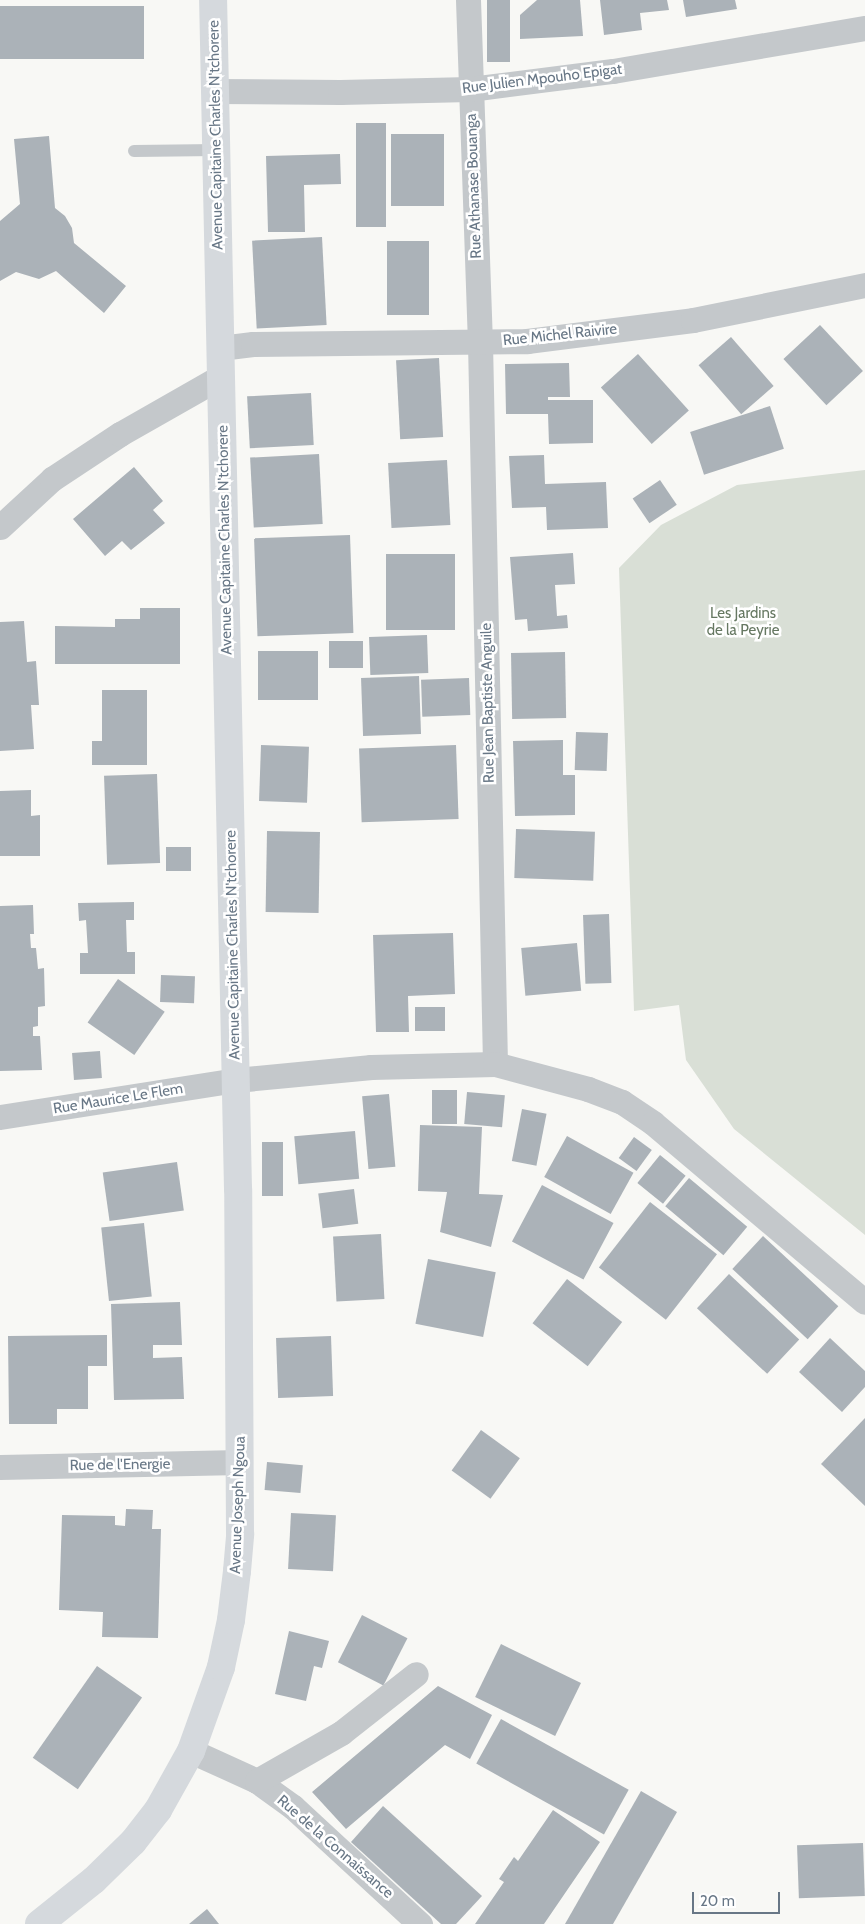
<!DOCTYPE html>
<html>
<head>
<meta charset="utf-8">
<style>
	body { margin:0 }
	#map { position:relative; width:865px; height:1924px; overflow:hidden; background:#f8f8f5; font-family:Cabin,sans-serif }
	div>[style] { position:absolute }
	[style*='--x'] { left:calc(var(--x)*1px); top:calc(var(--y)*1px); width:calc(var(--w)*1px); rotate:calc(var(--a)*1deg) }
	.green>* { inset:0; background:#d9dfd6 }
	.building>* { inset:0; background:#abb2b8; transform-origin:0 0 }
	.lane>* { height:12px; margin:-6px; padding:0 6px; transform-origin:6px; border-radius:6px; background:#c4c8cb }
	.street>* { height:25px; margin:-12.5px; padding:0 12.5px; transform-origin:12.5px; border-radius:12.5px; background:#c4c8cb }
	.secondary>* { height:28px; margin:-14px; padding:0 14px; transform-origin:14px; border-radius:14px; background:#d5d9dd }
	span { translate:-50% -50%; white-space:nowrap; text-align:center; line-height:1.15; -webkit-text-stroke:5px #fff; paint-order:stroke }
	.street-label { font-size:15px; color:#687786 }
	.park-label { font-size:15px; color:#667862 }
	.scale { position:absolute; left:692px; top:1892px; width:88px; height:22px; box-sizing:border-box; border:2px solid #687786; border-top:0; padding-left:6px; font-size:15px; line-height:18px; white-space:nowrap; color:#687786; -webkit-text-stroke:4px #fff; paint-order:stroke }
</style>
</head>
<body>
<div id="map">
	<div class="green">
		<div style="clip-path:polygon(865px 470px,865px 1235px,734px 1129px,686px 1060px,679px 1005px,634px 1011px,619px 568px,661px 525px,737px 485px)"></div>
	</div>
	<div class="building">
		<div style="left:487px;top:0;width:23px;height:62px"></div>
		<div style="clip-path:polygon(537px 0,580px 0,583px 36px,520px 39px,520px 15px)"></div>
		<div style="clip-path:polygon(600px 0,667px 0,669px 10px,640px 13px,642px 30px,604px 35px)"></div>
		<div style="clip-path:polygon(683px 0,735px 0,737px 9px,686px 17px)"></div>
		<div style="left:0;top:6px;width:144px;height:53px"></div>
		<div style="left:356px;top:123px;width:30px;height:104px"></div>
		<div style="left:391px;top:134px;width:53px;height:72px"></div>
		<div style="clip-path:polygon(49px 136px,55px 208px,65px 216px,72px 228px,74px 243px,126px 286px,104px 313px,56px 271px,39px 279px,16px 272px,0 281px,0 221px,20px 204px,14px 139px)"></div>
		<div style="clip-path:polygon(340px 154px,341px 184px,304px 185px,305px 232px,268px 232px,266px 156px)"></div>
		<div style="left:322px;top:237px;width:88px;height:70px;rotate:87deg"></div>
		<div style="left:429px;top:241px;width:74px;height:42px;rotate:90deg"></div>
		<div style="left:820px;top:325px;width:63px;height:50px;rotate:47deg"></div>
		<div style="left:731px;top:337px;width:65px;height:43px;rotate:49deg"></div>
		<div style="left:638px;top:354px;width:76px;height:50px;rotate:48deg"></div>
		<div style="left:439px;top:358px;width:79px;height:43px;rotate:87deg"></div>
		<div style="clip-path:polygon(569px 363px,570px 397px,548px 397px,548px 400px,593px 400px,593px 443px,549px 444px,548px 414px,506px 414px,505px 364px)"></div>
		<div style="left:311px;top:393px;width:52px;height:64px;rotate:87deg"></div>
		<div style="left:770px;top:406px;width:45px;height:84px;rotate:72deg"></div>
		<div style="left:319px;top:454px;width:70px;height:69px;rotate:87deg"></div>
		<div style="clip-path:polygon(544px 455px,545px 484px,606px 482px,608px 528px,547px 530px,546px 507px,512px 508px,509px 456px)"></div>
		<div style="left:447px;top:460px;width:65px;height:59px;rotate:87deg"></div>
		<div style="clip-path:polygon(134px 467px,163px 501px,153px 510px,165px 523px,131px 550px,122px 541px,105px 556px,73px 519px)"></div>
		<div style="left:660px;top:480px;width:30px;height:33px;rotate:56deg"></div>
		<div style="left:350px;top:535px;width:98px;height:96px;rotate:88deg"></div>
		<div style="clip-path:polygon(573px 553px,575px 584px,555px 585px,557px 616px,567px 615px,568px 628px,528px 631px,527px 619px,515px 620px,510px 557px)"></div>
		<div style="left:386px;top:554px;width:69px;height:76px"></div>
		<div style="clip-path:polygon(140px 608px,180px 608px,180px 664px,55px 664px,55px 626px,115px 627px,115px 619px,140px 619px)"></div>
		<div style="clip-path:polygon(24px 621px,27px 662px,36px 661px,39px 705px,31px 705px,34px 749px,0 751px,0 622px)"></div>
		<div style="left:427px;top:635px;width:38px;height:58px;rotate:88deg"></div>
		<div style="left:363px;top:641px;width:27px;height:34px;rotate:90deg"></div>
		<div style="left:258px;top:651px;width:60px;height:49px"></div>
		<div style="left:565px;top:652px;width:66px;height:54px;rotate:89deg"></div>
		<div style="left:419px;top:676px;width:58px;height:58px;rotate:88deg"></div>
		<div style="left:469px;top:678px;width:37px;height:48px;rotate:88deg"></div>
		<div style="clip-path:polygon(102px 690px,147px 690px,147px 765px,92px 765px,92px 741px,102px 741px)"></div>
		<div style="left:576px;top:732px;width:32px;height:38px;rotate:2deg"></div>
		<div style="clip-path:polygon(563px 740px,563px 775px,575px 775px,575px 815px,515px 816px,513px 741px)"></div>
		<div style="left:261px;top:745px;width:48px;height:56px;rotate:2deg"></div>
		<div style="left:456px;top:745px;width:74px;height:97px;rotate:88deg"></div>
		<div style="left:157px;top:774px;width:89px;height:53px;rotate:88deg"></div>
		<div style="clip-path:polygon(31px 790px,31px 816px,40px 815px,40px 856px,0 856px,0 791px)"></div>
		<div style="left:516px;top:829px;width:79px;height:49px;rotate:2deg"></div>
		<div style="left:267px;top:831px;width:53px;height:81px;rotate:1deg"></div>
		<div style="left:166px;top:847px;width:25px;height:24px"></div>
		<div style="clip-path:polygon(134px 902px,134px 920px,126px 920px,127px 952px,135px 952px,135px 974px,80px 974px,80px 953px,88px 953px,86px 920px,79px 921px,78px 903px)"></div>
		<div style="clip-path:polygon(33px 905px,34px 934px,30px 934px,31px 948px,36px 948px,38px 969px,44px 968px,45px 1006px,38px 1007px,38px 1026px,33px 1027px,33px 1036px,40px 1036px,42px 1070px,0 1071px,0 906px)"></div>
		<div style="left:609px;top:914px;width:69px;height:26px;rotate:88deg"></div>
		<div style="clip-path:polygon(453px 933px,455px 994px,408px 996px,409px 1032px,376px 1032px,373px 935px)"></div>
		<div style="left:577px;top:943px;width:48px;height:56px;rotate:85deg"></div>
		<div style="left:161px;top:975px;width:34px;height:27px;rotate:2deg"></div>
		<div style="left:118px;top:979px;width:57px;height:53px;rotate:35deg"></div>
		<div style="left:415px;top:1007px;width:30px;height:24px"></div>
		<div style="left:100px;top:1051px;width:27px;height:28px;rotate:86deg"></div>
		<div style="left:432px;top:1090px;width:25px;height:34px"></div>
		<div style="left:467px;top:1092px;width:38px;height:32px;rotate:5deg"></div>
		<div style="left:389px;top:1094px;width:73px;height:27px;rotate:85deg"></div>
		<div style="left:522px;top:1109px;width:25px;height:53px;rotate:11deg"></div>
		<div style="clip-path:polygon(420px 1125px,482px 1127px,479px 1194px,503px 1195px,491px 1247px,440px 1232px,447px 1192px,418px 1191px)"></div>
		<div style="left:355px;top:1131px;width:48px;height:61px;rotate:85deg"></div>
		<div style="left:567px;top:1136px;width:76px;height:47px;rotate:29deg"></div>
		<div style="left:634px;top:1137px;width:22px;height:26px;rotate:36deg"></div>
		<div style="left:262px;top:1142px;width:21px;height:54px"></div>
		<div style="left:660px;top:1155px;width:33px;height:36px;rotate:39deg"></div>
		<div style="left:177px;top:1162px;width:49px;height:75px;rotate:82deg"></div>
		<div style="left:689px;top:1178px;width:76px;height:37px;rotate:40deg"></div>
		<div style="left:542px;top:1185px;width:81px;height:64px;rotate:28deg"></div>
		<div style="left:354px;top:1189px;width:35px;height:36px;rotate:83deg"></div>
		<div style="left:650px;top:1202px;width:85px;height:83px;rotate:38deg"></div>
		<div style="left:144px;top:1223px;width:74px;height:43px;rotate:84deg"></div>
		<div style="left:381px;top:1234px;width:65px;height:48px;rotate:87deg"></div>
		<div style="left:763px;top:1236px;width:103px;height:45px;rotate:43deg"></div>
		<div style="left:428px;top:1259px;width:69px;height:66px;rotate:11deg"></div>
		<div style="left:729px;top:1274px;width:96px;height:47px;rotate:43deg"></div>
		<div style="left:567px;top:1279px;width:70px;height:56px;rotate:38deg"></div>
		<div style="clip-path:polygon(180px 1302px,182px 1345px,153px 1345px,153px 1358px,182px 1357px,184px 1399px,114px 1400px,111px 1304px)"></div>
		<div style="clip-path:polygon(107px 1335px,107px 1366px,88px 1366px,88px 1409px,57px 1409px,57px 1424px,9px 1424px,8px 1336px)"></div>
		<div style="left:331px;top:1336px;width:60px;height:55px;rotate:88deg"></div>
		<div style="clip-path:polygon(830px 1338px,865px 1371px,865px 1387px,842px 1412px,799px 1372px)"></div>
		<div style="clip-path:polygon(865px 1418px,865px 1506px,821px 1464px)"></div>
		<div style="left:481px;top:1430px;width:48px;height:50px;rotate:36deg"></div>
		<div style="left:267px;top:1462px;width:36px;height:28px;rotate:5deg"></div>
		<div style="clip-path:polygon(126px 1509px,153px 1510px,152px 1529px,161px 1529px,158px 1638px,102px 1637px,103px 1612px,59px 1610px,62px 1515px,115px 1516px,115px 1525px,125px 1526px)"></div>
		<div style="left:291px;top:1513px;width:45px;height:56px;rotate:3deg"></div>
		<div style="left:362px;top:1615px;width:51px;height:53px;rotate:27deg"></div>
		<div style="clip-path:polygon(289px 1631px,329px 1641px,322px 1668px,314px 1666px,306px 1701px,275px 1694px)"></div>
		<div style="left:501px;top:1644px;width:89px;height:59px;rotate:26deg"></div>
		<div style="left:97px;top:1666px;width:55px;height:112px;rotate:35deg"></div>
		<div style="clip-path:polygon(438px 1686px,492px 1715px,470px 1759px,445px 1745px,346px 1829px,312px 1792px)"></div>
		<div style="left:501px;top:1719px;width:146px;height:51px;rotate:29deg"></div>
		<div style="clip-path:polygon(641px 1791px,677px 1812px,613px 1924px,565px 1924px)"></div>
		<div style="clip-path:polygon(383px 1806px,482px 1896px,456px 1924px,441px 1924px,351px 1842px)"></div>
		<div style="clip-path:polygon(553px 1810px,600px 1842px,544px 1924px,475px 1924px,504px 1882px,499px 1879px,514px 1857px,518px 1861px)"></div>
		<div style="left:863px;top:1843px;width:53px;height:66px;rotate:88deg"></div>
		<div style="clip-path:polygon(207px 1909px,219px 1924px,189px 1924px)"></div>
	</div>
	<div class="lane">
		<div style="--x:134;--y:151;--w:82;--a:-0.7"></div>
	</div>
	<div class="street">
		<div style="--x:468;--y:0;--w:342;--a:88"></div>
		<div style="--x:480;--y:342;--w:722;--a:88.81"></div>
		<div style="--x:215;--y:91;--w:125;--a:0.5"></div>
		<div style="--x:340;--y:92;--w:130;--a:-1.3"></div>
		<div style="--x:470;--y:89;--w:144;--a:-7.2"></div>
		<div style="--x:613;--y:71;--w:256;--a:-9.7"></div>
		<div style="--x:220;--y:348;--w:33;--a:-7"></div>
		<div style="--x:253;--y:344;--w:274;--a:-0.6"></div>
		<div style="--x:527;--y:341;--w:167;--a:-7.2"></div>
		<div style="--x:693;--y:320;--w:176;--a:-11.5"></div>
		<div style="--x:0;--y:527;--w:71;--a:-42.7"></div>
		<div style="--x:52;--y:479;--w:82;--a:-33.5"></div>
		<div style="--x:120;--y:434;--w:115;--a:-29.7"></div>
		<div style="--x:0;--y:1117;--w:239;--a:-8.9"></div>
		<div style="--x:236;--y:1080;--w:136;--a:-5.5"></div>
		<div style="--x:371;--y:1067;--w:124;--a:-1.4"></div>
		<div style="--x:495;--y:1064;--w:96;--a:15"></div>
		<div style="--x:588;--y:1089;--w:36;--a:21"></div>
		<div style="--x:622;--y:1102;--w:37;--a:34"></div>
		<div style="--x:653;--y:1123;--w:277;--a:40.2"></div>
		<div style="--x:0;--y:1467;--w:240;--a:-1.2"></div>
		<div style="--x:191;--y:1751;--w:72;--a:24.4"></div>
		<div style="--x:257;--y:1781;--w:44;--a:35.8"></div>
		<div style="--x:293;--y:1807;--w:173;--a:42.7"></div>
		<div style="--x:257;--y:1781;--w:97;--a:-29.7"></div>
		<div style="--x:341;--y:1733;--w:95;--a:-38.2"></div>
	</div>
	<div class="secondary">
		<div style="--x:39;--y:1924;--w:70;--a:-38.7"></div>
		<div style="--x:94;--y:1880;--w:54;--a:-44.3"></div>
		<div style="--x:133;--y:1842;--w:41;--a:-52"></div>
		<div style="--x:158;--y:1810;--w:68;--a:-60.8"></div>
		<div style="--x:191;--y:1751;--w:89;--a:-70.3"></div>
		<div style="--x:221;--y:1667;--w:48;--a:-78"></div>
		<div style="--x:231;--y:1620;--w:49;--a:-83"></div>
		<div style="--x:237;--y:1571;--w:37;--a:-85"></div>
		<div style="--x:240;--y:1534;--w:345;--a:-90.3"></div>
		<div style="--x:238;--y:1189;--w:1189;--a:-91.2"></div>
	</div>
	<div class="street-label">
		<span style="left:542px;top:79px;rotate:-7deg">Rue Julien Mpouho Epigat</span>
		<span style="left:216px;top:135px;rotate:-91deg">Avenue Capitaine Charles N'tchorere</span>
		<span style="left:474px;top:186px;rotate:-92deg">Rue Athanase Bouanga</span>
		<span style="left:560px;top:335px;rotate:-6deg">Rue Michel Raivire</span>
		<span style="left:225px;top:540px;rotate:-91deg">Avenue Capitaine Charles N'tchorere</span>
		<span style="left:488px;top:703px;rotate:-91deg">Rue Jean Baptiste Anguile</span>
		<span style="left:233px;top:945px;rotate:-91deg">Avenue Capitaine Charles N'tchorere</span>
		<span style="left:118px;top:1099px;rotate:-9deg">Rue Maurice Le Flem</span>
		<span style="left:120px;top:1465px;rotate:-1deg">Rue de l'Energie</span>
		<span style="left:238px;top:1505px;rotate:-88deg">Avenue Joseph Ngoua</span>
		<span style="left:335px;top:1847px;rotate:41deg">Rue de la Connaissance</span>
	</div>
	<div class="park-label">
		<span style="left:743px;top:622px">Les Jardins<br>de la Peyrie</span>
	</div>
	<div class="scale">20 m</div>
</div>
</body>
</html>
